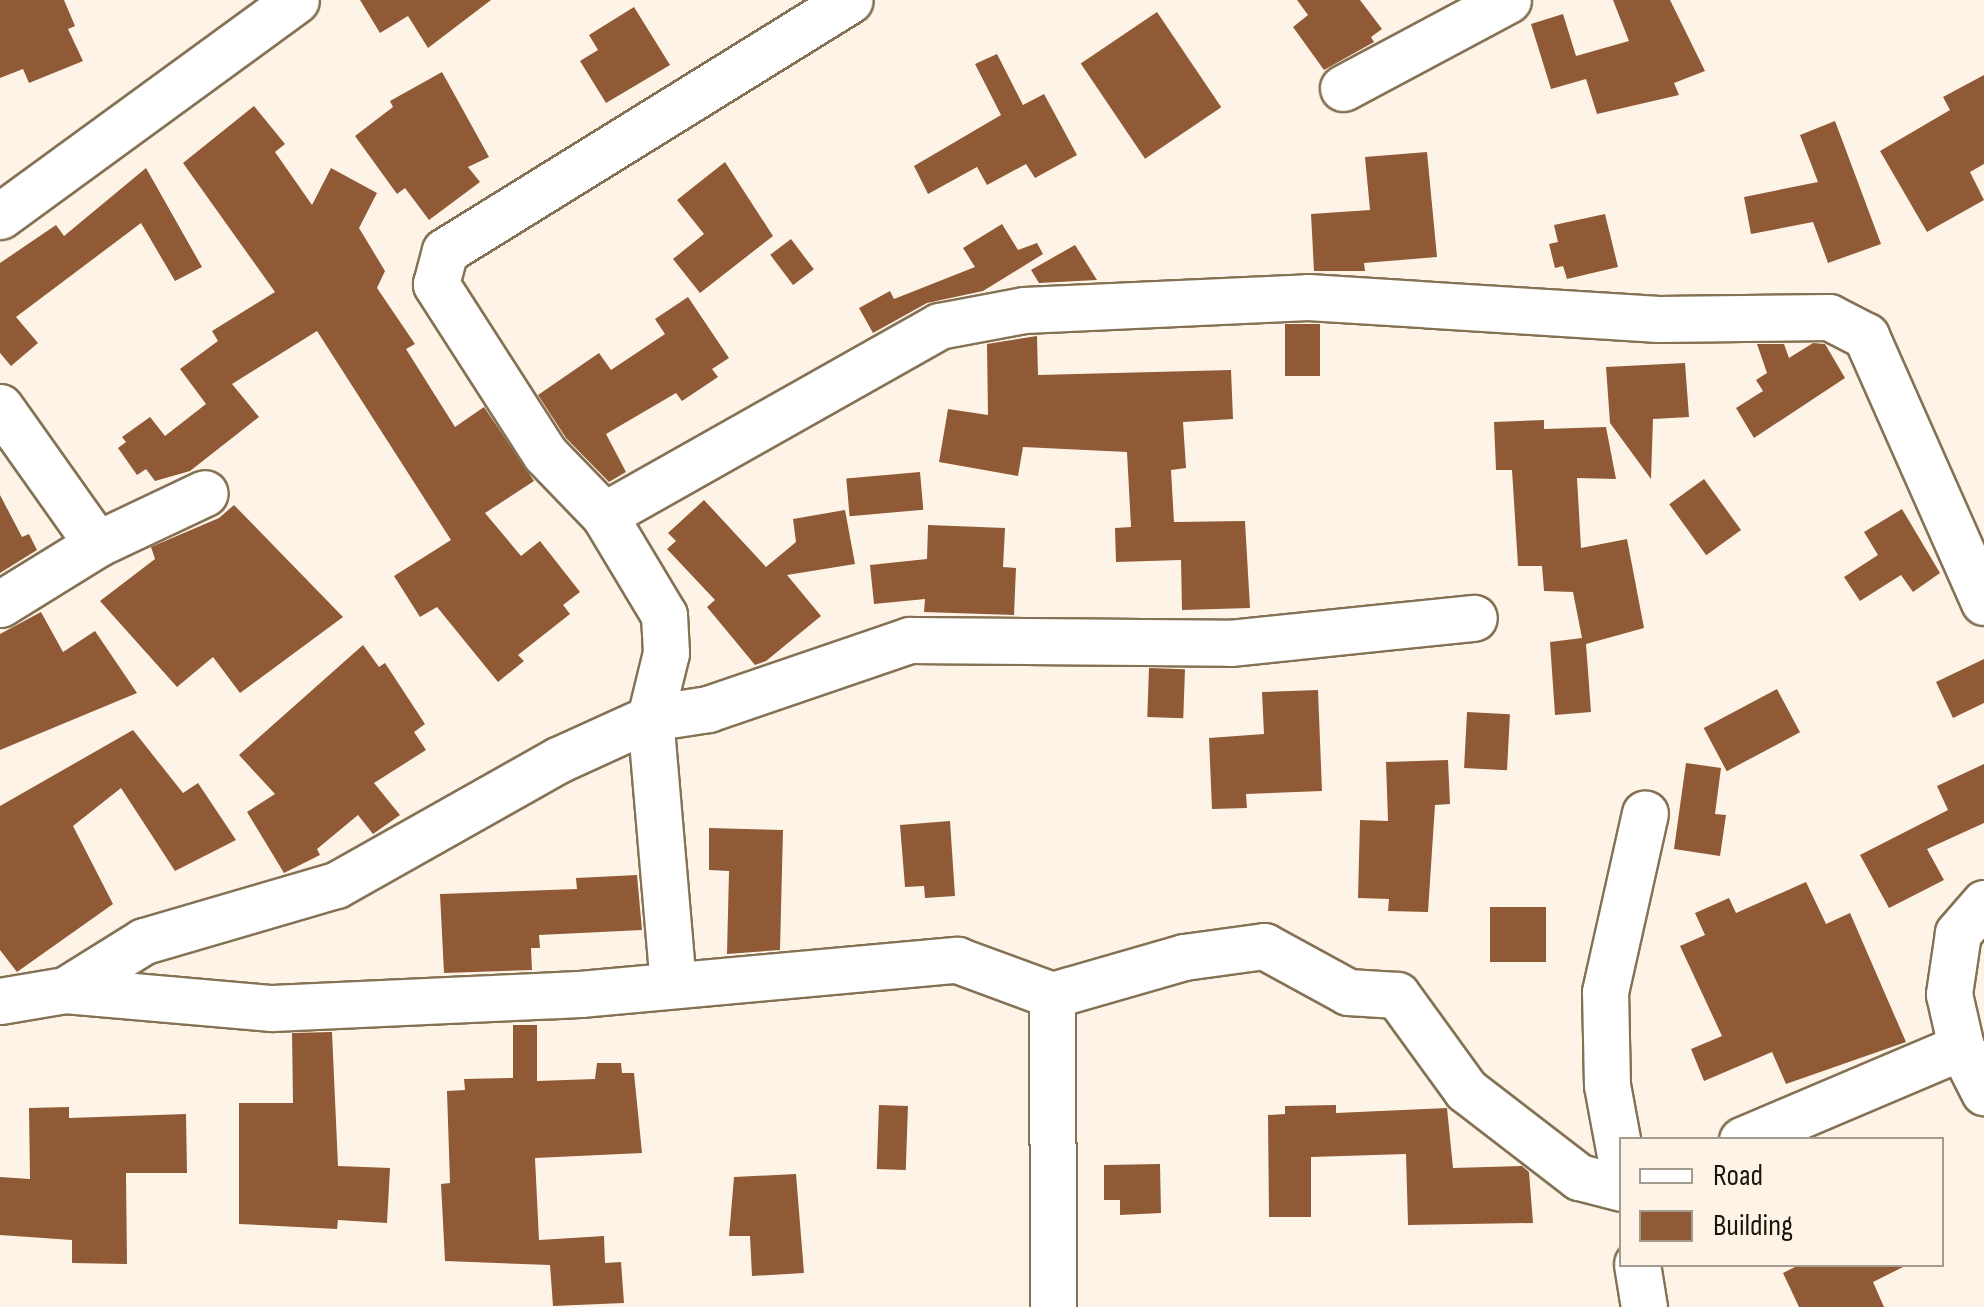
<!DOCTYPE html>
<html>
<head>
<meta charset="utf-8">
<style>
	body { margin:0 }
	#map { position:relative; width:1984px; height:1307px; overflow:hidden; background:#fdf4e7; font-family:"Sofia Sans Condensed",sans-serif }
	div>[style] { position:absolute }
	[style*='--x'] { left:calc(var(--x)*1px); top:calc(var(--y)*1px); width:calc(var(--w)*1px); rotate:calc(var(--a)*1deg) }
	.building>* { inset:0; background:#905a36; transform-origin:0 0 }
	.roads { filter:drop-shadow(2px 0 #857254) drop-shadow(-2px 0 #857254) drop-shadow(0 2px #857254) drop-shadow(0 -2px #857254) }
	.minor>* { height:45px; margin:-22.5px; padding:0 22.5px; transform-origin:22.5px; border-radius:22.5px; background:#fff }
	span { translate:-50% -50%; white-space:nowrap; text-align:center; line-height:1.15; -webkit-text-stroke:9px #fdf4e7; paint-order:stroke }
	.legend { position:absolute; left:1619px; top:1137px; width:325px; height:130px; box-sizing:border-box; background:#fdf4e7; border:2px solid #a39b8e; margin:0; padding:12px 18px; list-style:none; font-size:30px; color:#1c1509 }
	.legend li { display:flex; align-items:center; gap:20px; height:50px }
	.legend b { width:50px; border:2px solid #a39b8e }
</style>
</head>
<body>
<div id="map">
	<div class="building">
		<div style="clip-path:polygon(0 0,64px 0,75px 26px,68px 29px,83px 61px,29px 83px,23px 69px,0 78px)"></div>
		<div style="clip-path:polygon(360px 0,491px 0,428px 48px,408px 16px,380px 33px)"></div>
		<div style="clip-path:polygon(1297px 0,1360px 0,1382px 29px,1371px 37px,1374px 42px,1324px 70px,1293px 27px,1308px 15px)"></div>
		<div style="clip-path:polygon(1613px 0,1670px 0,1705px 71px,1674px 83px,1679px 95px,1597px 114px,1586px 79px,1551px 89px,1531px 24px,1563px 14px,1576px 56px,1629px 41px)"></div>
		<div style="clip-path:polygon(634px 7px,670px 65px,606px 103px,580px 61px,598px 50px,589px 35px)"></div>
		<div style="left:1157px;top:12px;width:115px;height:92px;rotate:56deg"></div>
		<div style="clip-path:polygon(997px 54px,1023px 105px,1044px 94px,1077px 155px,1035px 178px,1026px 164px,987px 185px,977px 167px,928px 194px,914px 166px,1001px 115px,975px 64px)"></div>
		<div style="clip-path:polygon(442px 72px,489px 157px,468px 167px,480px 182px,429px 220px,405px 188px,397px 194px,355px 136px,393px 107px,390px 101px)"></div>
		<div style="clip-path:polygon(1984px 75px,1984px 164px,1970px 172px,1984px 200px,1927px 232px,1880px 151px,1950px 110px,1943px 97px)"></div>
		<div style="clip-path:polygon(254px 106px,285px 144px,275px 152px,312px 205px,331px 168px,377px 193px,359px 228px,385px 271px,377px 288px,415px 344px,406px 349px,455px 427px,484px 407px,534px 481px,485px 513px,521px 556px,540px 541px,580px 592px,563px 605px,570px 614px,518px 655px,524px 661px,498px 682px,437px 607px,420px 617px,394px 576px,451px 540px,317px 331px,232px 384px,259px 417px,190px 471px,155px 481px,146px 469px,137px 475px,118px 448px,126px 442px,122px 437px,150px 417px,165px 436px,206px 404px,180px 369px,218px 341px,212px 331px,275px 292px,183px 163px)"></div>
		<div style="clip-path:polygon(1835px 121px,1881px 244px,1828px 263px,1813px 222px,1751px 234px,1744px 197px,1818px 182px,1800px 135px)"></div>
		<div style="clip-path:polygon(1427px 152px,1437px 257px,1364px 263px,1365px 271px,1314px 271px,1311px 214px,1370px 210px,1365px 157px)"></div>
		<div style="clip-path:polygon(725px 162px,773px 236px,700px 293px,673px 259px,704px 234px,677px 200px)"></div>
		<div style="clip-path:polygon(146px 168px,202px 267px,175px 281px,141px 223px,16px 317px,38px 343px,11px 366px,0 353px,0 263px,56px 225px,64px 236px)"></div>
		<div style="clip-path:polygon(1605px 214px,1618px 267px,1567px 279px,1563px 266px,1555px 268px,1549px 244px,1558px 242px,1554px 225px)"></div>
		<div style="clip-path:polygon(1002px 224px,1018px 250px,1037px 243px,1043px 254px,983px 291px,927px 303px,873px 333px,859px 308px,890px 291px,894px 299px,975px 267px,963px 248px)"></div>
		<div style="left:791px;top:239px;width:38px;height:26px;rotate:53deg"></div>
		<div style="clip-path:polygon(1075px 245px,1097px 280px,1039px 283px,1031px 270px)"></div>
		<div style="clip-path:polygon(688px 297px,729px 358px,712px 369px,718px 377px,682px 401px,676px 393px,606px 434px,626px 472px,609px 482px,566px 438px,538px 395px,599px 353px,611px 370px,665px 334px,655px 319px)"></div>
		<div style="left:1285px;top:324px;width:35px;height:52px"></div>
		<div style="clip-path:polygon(1037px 336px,1038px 375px,1231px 370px,1233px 419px,1183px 422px,1186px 468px,1171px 470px,1174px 522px,1245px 521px,1250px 608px,1182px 610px,1181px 560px,1116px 562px,1115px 528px,1131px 527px,1127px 452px,1023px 447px,1018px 476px,939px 462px,948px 409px,988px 415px,987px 344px)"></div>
		<div style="clip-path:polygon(1813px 343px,1825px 344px,1845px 378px,1754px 438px,1736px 408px,1763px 391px,1756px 380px,1767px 373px,1757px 344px,1784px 344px,1789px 358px)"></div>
		<div style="clip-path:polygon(1685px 363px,1689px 417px,1653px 419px,1651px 479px,1610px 423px,1606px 367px)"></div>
		<div style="clip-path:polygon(1544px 420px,1544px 429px,1606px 427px,1616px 479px,1577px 478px,1581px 548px,1627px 539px,1644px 628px,1586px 644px,1591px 712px,1555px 715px,1550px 642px,1582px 638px,1573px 592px,1544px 591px,1542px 566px,1518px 566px,1512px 470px,1496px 470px,1494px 422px)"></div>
		<div style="left:920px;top:472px;width:38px;height:74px;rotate:85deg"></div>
		<div style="left:1704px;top:479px;width:63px;height:43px;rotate:54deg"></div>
		<div style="clip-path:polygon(0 495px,22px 537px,29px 534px,37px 550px,0 573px)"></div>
		<div style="clip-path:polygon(704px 500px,766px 567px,796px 542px,793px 519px,845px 510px,855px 564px,787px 575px,821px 616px,766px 661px,755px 665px,707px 607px,715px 600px,667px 549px,676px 541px,668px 533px)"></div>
		<div style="clip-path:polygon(234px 505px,343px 617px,240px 693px,213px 657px,177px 687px,100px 601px,155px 559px,151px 547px,219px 518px)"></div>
		<div style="clip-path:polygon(1902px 509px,1940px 573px,1913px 592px,1901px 575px,1860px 601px,1844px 577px,1878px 555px,1864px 532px)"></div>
		<div style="clip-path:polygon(928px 525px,1005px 528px,1003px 567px,1016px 568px,1014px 615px,924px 612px,925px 599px,874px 604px,870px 565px,927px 559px)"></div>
		<div style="clip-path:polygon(41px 612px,63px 652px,95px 631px,137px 693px,0 750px,0 634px)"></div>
		<div style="clip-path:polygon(363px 645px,379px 667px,385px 663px,425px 724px,414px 732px,426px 750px,374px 783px,400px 815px,373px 834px,358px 815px,317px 849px,320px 855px,284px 873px,247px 812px,275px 794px,239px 755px)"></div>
		<div style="clip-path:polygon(1984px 659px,1984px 703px,1953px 718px,1936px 682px)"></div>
		<div style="left:1149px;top:668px;width:36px;height:49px;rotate:2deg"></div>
		<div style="left:1777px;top:689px;width:49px;height:83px;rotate:62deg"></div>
		<div style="clip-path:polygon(1318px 690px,1322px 791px,1246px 794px,1247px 808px,1212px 809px,1209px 738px,1264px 734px,1262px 692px)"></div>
		<div style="left:1467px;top:712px;width:43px;height:56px;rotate:3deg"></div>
		<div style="clip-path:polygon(133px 730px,183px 793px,198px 783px,236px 840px,175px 871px,121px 788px,73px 826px,113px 904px,17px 972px,0 950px,0 806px)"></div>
		<div style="clip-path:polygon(1448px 760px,1450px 804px,1435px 805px,1428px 912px,1388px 911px,1389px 899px,1358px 898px,1360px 820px,1388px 821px,1386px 762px)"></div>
		<div style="clip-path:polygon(1686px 763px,1721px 768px,1715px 814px,1726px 815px,1720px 856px,1674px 849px)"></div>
		<div style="clip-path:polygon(1984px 764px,1984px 823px,1927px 849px,1944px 880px,1889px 908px,1860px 855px,1948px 810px,1937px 786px)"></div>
		<div style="clip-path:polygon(950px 821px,955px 896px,925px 898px,924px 886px,905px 887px,900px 825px)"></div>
		<div style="clip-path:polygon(709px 828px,783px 830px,780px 950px,727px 954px,729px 871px,709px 870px)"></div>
		<div style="clip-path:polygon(637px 875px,642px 930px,539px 935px,540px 948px,531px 948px,532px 970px,444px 973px,440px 894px,577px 889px,576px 878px)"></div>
		<div style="clip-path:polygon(1806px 882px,1826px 924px,1850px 913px,1906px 1042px,1786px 1084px,1772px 1052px,1704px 1081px,1691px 1049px,1722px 1036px,1680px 946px,1705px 935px,1695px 913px,1729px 898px,1736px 913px)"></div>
		<div style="left:1546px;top:907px;width:55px;height:56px;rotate:90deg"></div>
		<div style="clip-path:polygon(513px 1025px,537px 1025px,537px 1081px,595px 1079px,597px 1063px,621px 1063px,622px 1073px,634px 1073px,642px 1153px,535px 1158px,539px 1240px,604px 1236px,605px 1263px,621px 1262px,624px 1303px,553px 1306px,550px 1265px,445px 1261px,441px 1184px,450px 1183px,447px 1091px,465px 1090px,464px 1079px,513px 1078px)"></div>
		<div style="clip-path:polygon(332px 1032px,338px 1166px,390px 1168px,387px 1223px,338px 1220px,337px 1229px,239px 1224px,239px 1103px,293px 1103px,292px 1033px)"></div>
		<div style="left:879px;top:1105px;width:29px;height:64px;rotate:2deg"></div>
		<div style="clip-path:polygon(1336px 1105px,1336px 1113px,1447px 1108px,1453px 1168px,1522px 1166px,1529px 1172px,1533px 1223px,1408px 1225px,1406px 1154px,1311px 1157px,1311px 1217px,1269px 1217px,1268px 1115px,1285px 1114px,1285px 1106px)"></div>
		<div style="clip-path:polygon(69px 1107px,69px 1118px,186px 1114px,187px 1173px,126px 1173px,127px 1264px,72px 1263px,72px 1240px,0 1235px,0 1177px,30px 1179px,29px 1108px)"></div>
		<div style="clip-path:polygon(1160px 1164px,1161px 1213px,1120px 1215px,1120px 1200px,1104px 1200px,1104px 1165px)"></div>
		<div style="clip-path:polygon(796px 1174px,804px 1273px,752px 1276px,750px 1236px,729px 1236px,734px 1177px)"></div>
		<div style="clip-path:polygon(1801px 1264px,1909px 1264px,1873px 1282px,1884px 1307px,1799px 1307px,1783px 1273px)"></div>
	</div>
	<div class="roads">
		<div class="minor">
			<div style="--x:1343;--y:88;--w:187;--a:-28.1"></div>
			<div style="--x:0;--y:216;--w:366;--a:-36.1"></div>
			<div style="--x:0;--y:407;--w:168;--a:54.7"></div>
			<div style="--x:604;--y:515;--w:385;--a:-29.4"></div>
			<div style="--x:939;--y:326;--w:86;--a:-10.7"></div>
			<div style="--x:1024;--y:310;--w:284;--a:-2.6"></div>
			<div style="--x:1308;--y:297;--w:351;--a:3.6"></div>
			<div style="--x:1658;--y:319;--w:171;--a:-0.7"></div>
			<div style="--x:1829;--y:317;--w:42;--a:27.2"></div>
			<div style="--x:1866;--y:336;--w:291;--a:66.1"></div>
			<div style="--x:0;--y:604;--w:114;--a:-31.7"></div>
			<div style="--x:97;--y:544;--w:119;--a:-25.3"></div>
			<div style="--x:1984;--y:903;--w:40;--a:131"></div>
			<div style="--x:1958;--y:933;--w:62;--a:98.4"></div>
			<div style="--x:1949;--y:994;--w:54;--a:77.2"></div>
			<div style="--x:1961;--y:1047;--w:51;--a:62.9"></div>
			<div style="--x:673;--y:985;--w:268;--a:-94.9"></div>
			<div style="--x:650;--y:718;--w:67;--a:-76.2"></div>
			<div style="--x:666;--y:653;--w:38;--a:-93"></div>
			<div style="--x:664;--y:615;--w:117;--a:-121"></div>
			<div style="--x:604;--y:515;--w:85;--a:-134"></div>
			<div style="--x:545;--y:454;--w:202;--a:-122.7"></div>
			<div style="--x:436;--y:284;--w:34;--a:-75"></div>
			<div style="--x:445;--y:251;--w:476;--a:-31.8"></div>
			<div style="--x:65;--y:990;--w:93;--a:-31.8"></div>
			<div style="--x:144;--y:941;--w:200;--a:-16.3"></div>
			<div style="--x:336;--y:885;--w:255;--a:-29.4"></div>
			<div style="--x:558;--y:760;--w:101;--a:-24.5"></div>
			<div style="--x:650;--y:718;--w:59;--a:-8.8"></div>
			<div style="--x:708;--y:709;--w:213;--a:-18.9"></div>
			<div style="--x:909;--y:640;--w:321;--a:0.5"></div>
			<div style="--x:1230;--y:643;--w:245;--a:-5.9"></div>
			<div style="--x:1052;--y:995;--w:312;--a:89.8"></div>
			<div style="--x:0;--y:1001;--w:66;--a:-9.6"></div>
			<div style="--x:65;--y:990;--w:208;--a:5"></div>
			<div style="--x:272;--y:1008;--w:308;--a:-2.6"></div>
			<div style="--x:580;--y:994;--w:379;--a:-5.2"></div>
			<div style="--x:957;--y:960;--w:101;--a:20.2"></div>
			<div style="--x:1052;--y:995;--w:137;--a:-16.1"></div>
			<div style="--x:1184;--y:957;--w:81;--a:-7.8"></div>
			<div style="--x:1264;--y:946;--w:96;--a:28.7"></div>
			<div style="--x:1348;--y:992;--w:49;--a:3.5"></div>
			<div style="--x:1397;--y:995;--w:117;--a:54"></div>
			<div style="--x:1466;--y:1090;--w:143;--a:37.6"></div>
			<div style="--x:1579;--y:1177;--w:44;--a:14.3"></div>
			<div style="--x:1742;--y:1140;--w:238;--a:-23"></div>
			<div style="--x:1622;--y:1166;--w:82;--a:-100.5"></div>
			<div style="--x:1607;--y:1085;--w:93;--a:-91.2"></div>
			<div style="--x:1605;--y:992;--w:183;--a:-77.4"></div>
			<div style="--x:1637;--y:1264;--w:44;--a:80.8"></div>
		</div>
	</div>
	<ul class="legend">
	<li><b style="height:12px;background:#fff"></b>Road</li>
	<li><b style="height:28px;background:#905a36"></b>Building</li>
	</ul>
</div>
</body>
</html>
